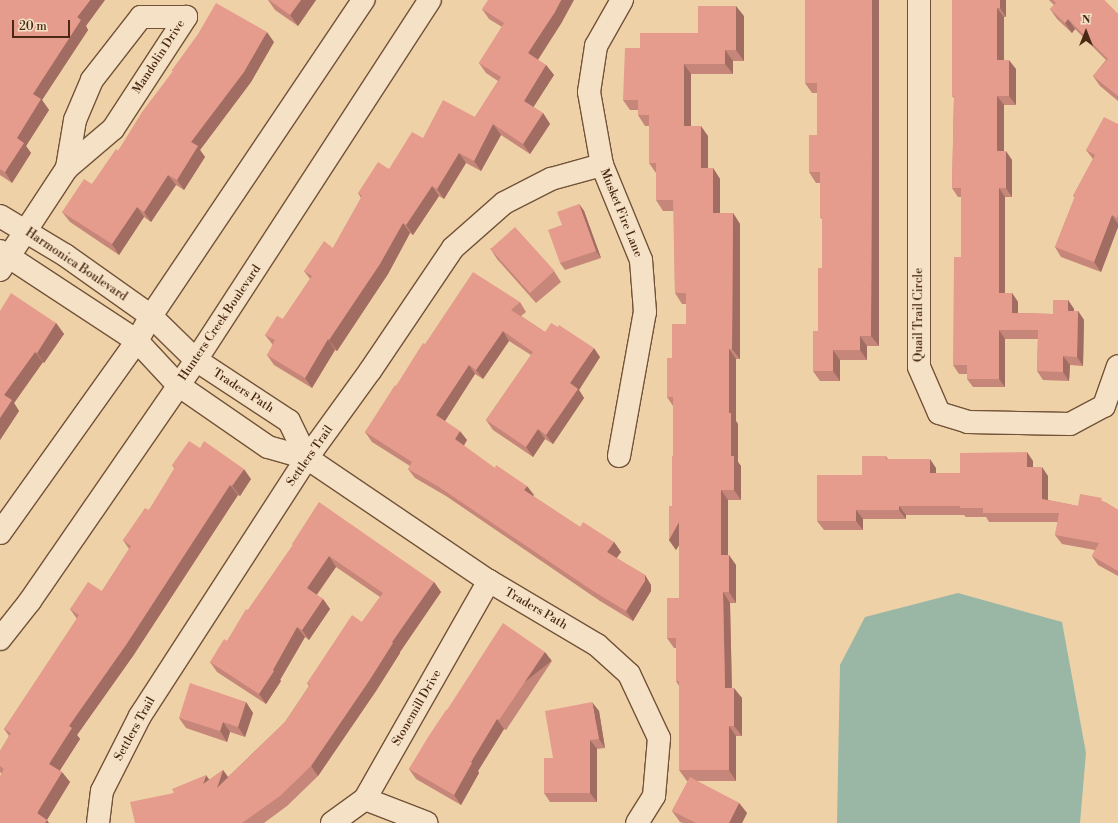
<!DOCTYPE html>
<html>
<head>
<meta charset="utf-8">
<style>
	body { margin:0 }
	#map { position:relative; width:1118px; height:823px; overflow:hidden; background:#efd1a7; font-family:"Libre Bodoni",serif }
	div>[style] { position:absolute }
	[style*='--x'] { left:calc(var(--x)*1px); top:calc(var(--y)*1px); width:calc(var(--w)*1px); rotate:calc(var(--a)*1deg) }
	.water>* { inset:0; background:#9ab7a5 }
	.roads { filter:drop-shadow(1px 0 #725339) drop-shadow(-1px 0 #725339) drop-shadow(0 1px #725339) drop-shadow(0 -1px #725339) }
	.minor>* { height:22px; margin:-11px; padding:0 11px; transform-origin:11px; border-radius:11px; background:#f5e1c6 }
	.tertiary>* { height:22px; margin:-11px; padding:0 11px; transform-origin:11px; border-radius:11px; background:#f5e1c6 }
	.wall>* { inset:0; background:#c68679 }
	.shaded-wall>* { inset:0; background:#a16d63; transform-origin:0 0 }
	.building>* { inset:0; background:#e69c8d; transform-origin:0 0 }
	span { translate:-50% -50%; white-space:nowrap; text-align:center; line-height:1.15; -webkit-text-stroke:3.5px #f5e1c6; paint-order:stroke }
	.street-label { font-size:12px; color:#492914 }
	.north { position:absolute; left:1066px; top:12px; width:40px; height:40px; -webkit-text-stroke:3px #f5e1c6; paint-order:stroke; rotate:0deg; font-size:11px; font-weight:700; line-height:16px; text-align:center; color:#492914 }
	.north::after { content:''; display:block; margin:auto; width:14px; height:18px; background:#492914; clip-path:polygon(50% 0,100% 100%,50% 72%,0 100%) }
	.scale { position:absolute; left:12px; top:20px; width:58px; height:18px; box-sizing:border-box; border:2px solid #492914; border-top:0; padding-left:5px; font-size:12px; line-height:14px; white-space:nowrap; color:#492914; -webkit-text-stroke:3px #f5e1c6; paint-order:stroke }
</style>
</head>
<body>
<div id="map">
	<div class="water">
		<div style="clip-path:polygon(958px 593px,1062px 622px,1086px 753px,1080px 823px,837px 823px,840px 665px,865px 617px)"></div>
	</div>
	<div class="roads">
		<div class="minor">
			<div style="--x:919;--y:0;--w:367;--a:90"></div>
			<div style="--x:919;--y:367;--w:50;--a:66.5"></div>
			<div style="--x:939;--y:413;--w:30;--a:17"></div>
			<div style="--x:968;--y:422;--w:102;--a:1.1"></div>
			<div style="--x:1070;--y:424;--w:38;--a:-28"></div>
			<div style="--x:1104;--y:406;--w:42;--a:-70.7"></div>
			<div style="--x:0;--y:216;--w:76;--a:31"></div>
			<div style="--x:65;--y:255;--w:105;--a:35.3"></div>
			<div style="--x:151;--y:316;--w:63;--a:44.4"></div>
			<div style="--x:196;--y:360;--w:111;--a:33.3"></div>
			<div style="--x:289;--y:421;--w:41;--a:64.1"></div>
			<div style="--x:0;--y:251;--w:164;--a:33.3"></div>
			<div style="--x:137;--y:341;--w:60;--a:47"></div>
			<div style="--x:178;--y:385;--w:109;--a:34.6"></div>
			<div style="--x:268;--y:447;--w:41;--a:15.8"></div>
			<div style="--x:307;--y:458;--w:220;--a:34.1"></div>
			<div style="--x:489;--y:581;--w:126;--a:30.7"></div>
			<div style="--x:597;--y:645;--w:43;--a:42.2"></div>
			<div style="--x:629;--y:674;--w:71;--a:64.9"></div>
			<div style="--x:659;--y:738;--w:58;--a:94.9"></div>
			<div style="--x:654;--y:796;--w:32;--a:122"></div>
			<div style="--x:0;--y:270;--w:122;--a:-56.7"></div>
			<div style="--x:67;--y:168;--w:60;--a:-40.3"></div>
			<div style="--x:113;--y:129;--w:134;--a:-56.9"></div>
			<div style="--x:186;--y:17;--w:45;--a:180"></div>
			<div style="--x:141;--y:17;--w:80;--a:127.9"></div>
			<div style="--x:92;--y:80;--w:43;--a:113"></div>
			<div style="--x:75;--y:120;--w:49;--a:99.5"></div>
			<div style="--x:619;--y:456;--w:146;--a:-79.8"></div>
			<div style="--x:645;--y:312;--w:52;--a:-94.4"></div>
			<div style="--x:641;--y:260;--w:103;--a:-112.3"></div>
			<div style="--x:602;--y:165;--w:74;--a:-100.1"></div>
			<div style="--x:589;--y:92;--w:47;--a:-81.3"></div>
			<div style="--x:596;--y:46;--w:53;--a:-60.5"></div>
			<div style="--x:365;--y:799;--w:66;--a:21.2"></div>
			<div style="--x:98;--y:823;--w:32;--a:-83"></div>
			<div style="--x:102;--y:791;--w:84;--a:-63.1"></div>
			<div style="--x:140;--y:716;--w:307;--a:-57.1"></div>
			<div style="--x:307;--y:458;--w:107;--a:-54.1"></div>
			<div style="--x:370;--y:371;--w:148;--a:-56"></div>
			<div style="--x:453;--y:248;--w:68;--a:-41.4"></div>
			<div style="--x:504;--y:203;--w:53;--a:-27.1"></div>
			<div style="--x:551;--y:179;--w:53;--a:-15.4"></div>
			<div style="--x:332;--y:823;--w:41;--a:-36"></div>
			<div style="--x:365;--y:799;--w:251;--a:-60.4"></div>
		</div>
		<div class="tertiary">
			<div style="--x:0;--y:533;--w:236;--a:-54.5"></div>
			<div style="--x:137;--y:341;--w:29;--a:-61"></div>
			<div style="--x:151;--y:316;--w:381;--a:-56.1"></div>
			<div style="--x:0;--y:639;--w:48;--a:-51.7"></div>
			<div style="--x:30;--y:601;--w:293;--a:-55.4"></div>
			<div style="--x:196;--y:360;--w:429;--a:-57"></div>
		</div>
	</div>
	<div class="wall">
		<div style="clip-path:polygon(0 0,86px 26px,88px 30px,42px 100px,49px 110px,26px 146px,31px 153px,12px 183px,0 175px)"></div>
		<div style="clip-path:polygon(268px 0,316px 0,298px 26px,275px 10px)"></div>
		<div style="clip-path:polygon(805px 0,879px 346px,867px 346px,867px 360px,840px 360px,840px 381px,820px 381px,813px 371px,818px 331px,822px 268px,822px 219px,820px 217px,820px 183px,816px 183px,809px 172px,817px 135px,817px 93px,812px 93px,805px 83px)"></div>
		<div style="clip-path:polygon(952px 0,1006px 0,1006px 17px,1004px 17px,1004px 60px,1016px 69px,1016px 105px,1004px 105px,1004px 151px,1012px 160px,1012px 197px,1005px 197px,1005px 293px,1012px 293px,1018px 302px,1018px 313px,1053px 314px,1068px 300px,1074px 309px,1074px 311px,1078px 311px,1084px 320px,1083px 366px,1070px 365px,1069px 381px,1043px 380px,1037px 371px,1038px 339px,1005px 339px,1005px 387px,973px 387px,967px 379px,967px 374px,959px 374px,953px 365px,961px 257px,961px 197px,958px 197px,952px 188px,954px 98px,952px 96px)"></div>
		<div style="clip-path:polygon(1049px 0,1104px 0,1118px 14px,1118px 101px,1100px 86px,1093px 76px,1106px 60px,1075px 29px,1072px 33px,1057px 19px,1050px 9px,1054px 5px)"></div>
		<div style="clip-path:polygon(482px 9px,562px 22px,538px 60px,546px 65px,554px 75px,533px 107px,543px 113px,550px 124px,530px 154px,501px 135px,481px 171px,466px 163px,444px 199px,439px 196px,413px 235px,410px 233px,388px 274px,337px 351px,335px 350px,312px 388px,274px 365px,267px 355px,273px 345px,265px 335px,283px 319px,310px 279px,304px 271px,333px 248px,361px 198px,358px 193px,389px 169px,423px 138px,475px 117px,498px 81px,486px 73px,479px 63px,502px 27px,489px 19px)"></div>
		<div style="clip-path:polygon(744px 16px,744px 61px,733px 61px,733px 74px,691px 74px,691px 126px,708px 136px,708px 168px,713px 168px,720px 179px,720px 213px,733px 213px,740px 224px,740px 359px,736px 359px,736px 421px,738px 424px,738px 462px,741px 466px,741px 500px,728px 500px,728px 555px,736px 565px,736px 603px,730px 603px,732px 688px,742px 698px,742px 736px,736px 736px,736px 781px,696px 781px,739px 803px,747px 813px,742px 823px,683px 823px,680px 822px,672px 811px,688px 781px,687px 781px,679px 770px,679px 686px,676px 681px,676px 648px,674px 648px,667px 638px,679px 598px,679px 545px,676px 550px,669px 540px,672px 506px,673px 456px,673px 406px,667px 397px,672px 358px,686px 324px,686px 304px,682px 304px,675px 293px,674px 211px,663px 211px,656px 200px,656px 173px,649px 163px,649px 126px,645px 126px,638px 115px,638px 110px,630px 110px,623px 100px,640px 48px,698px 33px)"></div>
		<div style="clip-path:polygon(274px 42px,251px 82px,200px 150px,205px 157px,184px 190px,176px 185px,151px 222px,144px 217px,119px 255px,70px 222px,62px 212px,92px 184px,118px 151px,173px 72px,172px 70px)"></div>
		<div style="clip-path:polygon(1118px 124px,1118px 227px,1101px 272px,1061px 257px,1055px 247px,1075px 197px,1073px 196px,1093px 159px,1086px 150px)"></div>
		<div style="clip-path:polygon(579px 204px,584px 211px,601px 258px,565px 270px,560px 263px,562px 225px)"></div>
		<div style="clip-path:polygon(490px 248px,554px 271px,561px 282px,536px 303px,497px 259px)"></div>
		<div style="clip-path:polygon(520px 302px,526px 312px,521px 316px,545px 332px,600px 357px,579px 390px,584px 398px,553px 444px,545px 439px,533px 457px,493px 430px,486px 420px,531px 355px,509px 341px,483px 379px,475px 374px,445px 421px,467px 440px,464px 446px,533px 496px,580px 527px,614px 542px,621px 552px,616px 558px,645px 575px,651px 585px,651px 591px,633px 621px,600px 601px,446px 496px,415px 478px,408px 469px,410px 466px,372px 442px,365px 432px,425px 344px)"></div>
		<div style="clip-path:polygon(0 311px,56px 323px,64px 334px,44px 363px,43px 362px,14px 403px,19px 411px,0 440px)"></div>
		<div style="clip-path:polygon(200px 448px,251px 479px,240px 496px,238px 495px,133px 656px,77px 735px,80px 739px,60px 770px,70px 782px,47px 820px,0 772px,0 751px,9px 736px,4px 729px,77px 619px,70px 609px,102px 591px,129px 549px,123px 540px,149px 510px,175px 469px,172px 465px)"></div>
		<div style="clip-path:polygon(886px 456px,888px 459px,936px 468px,936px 473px,960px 473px,1033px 461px,1033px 467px,1048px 476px,1048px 500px,1078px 506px,1105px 502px,1118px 510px,1118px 576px,1098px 565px,1092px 556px,1095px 550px,1062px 544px,1055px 535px,1058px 522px,989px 522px,986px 517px,966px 517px,964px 515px,906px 515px,906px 519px,863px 519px,863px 530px,824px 530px,817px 521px,862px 475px)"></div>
		<div style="clip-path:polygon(292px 544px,434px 582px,441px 592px,400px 652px,400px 653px,376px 691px,318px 776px,287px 806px,264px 823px,135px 823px,174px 793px,209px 780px,223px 770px,228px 777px,285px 722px,309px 686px,307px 683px,362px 622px,380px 597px,336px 567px,317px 595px,323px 599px,330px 609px,309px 640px,305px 637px,280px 680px,281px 681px,266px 704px,217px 672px,210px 662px,227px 641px,248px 610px,293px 545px)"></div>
		<div style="clip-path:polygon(552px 661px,506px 730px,504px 729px,478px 771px,479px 773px,461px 805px,416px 779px,409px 769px,447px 710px)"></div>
		<div style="clip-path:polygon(246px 702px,253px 713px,245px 737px,230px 732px,227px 742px,186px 728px,179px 718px)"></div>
		<div style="clip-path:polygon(599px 711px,605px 748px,597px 749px,597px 802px,550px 802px,544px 793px,553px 758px)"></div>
	</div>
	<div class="shaded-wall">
		<div style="clip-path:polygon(90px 0,105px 0,86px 26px,88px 30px,42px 100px,49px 110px,26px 146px,31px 153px,12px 183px,5px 172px,17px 138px,33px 94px,77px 17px)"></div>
		<div style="clip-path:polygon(301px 0,316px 0,298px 26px,290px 15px)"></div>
		<div style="clip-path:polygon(561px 0,574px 0,562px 22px,535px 64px,528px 53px)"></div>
		<div style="clip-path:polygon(872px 0,879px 0,879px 346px,871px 336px)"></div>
		<div style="clip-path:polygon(1000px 0,1006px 0,1006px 17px,1000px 8px)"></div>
		<div style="clip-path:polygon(736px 6px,744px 16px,744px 61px,736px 50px)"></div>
		<div style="clip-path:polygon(997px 8px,1004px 17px,1004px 69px,997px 60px)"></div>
		<div style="clip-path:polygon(1068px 19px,1075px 29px,1072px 33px,1065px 23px)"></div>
		<div style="clip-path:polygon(267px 32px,274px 42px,251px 82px,200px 150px,205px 157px,184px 190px,177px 180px,191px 142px)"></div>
		<div style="clip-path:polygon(725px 50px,733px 61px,733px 74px,725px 64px)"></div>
		<div style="clip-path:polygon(1009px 60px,1016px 69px,1016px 105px,1009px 96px)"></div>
		<div style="clip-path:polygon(684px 64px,691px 74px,691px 136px,684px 126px)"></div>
		<div style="clip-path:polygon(546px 65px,554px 75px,531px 111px,524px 101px)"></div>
		<div style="clip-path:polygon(997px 96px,1004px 105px,1004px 160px,997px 151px)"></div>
		<div style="clip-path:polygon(543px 113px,550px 124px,530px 154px,523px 144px)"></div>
		<div style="clip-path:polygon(493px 124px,501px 135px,481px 171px,474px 161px)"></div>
		<div style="clip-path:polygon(701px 126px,708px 136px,708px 179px,701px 168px)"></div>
		<div style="clip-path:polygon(1006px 151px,1012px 160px,1012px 197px,1006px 188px)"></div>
		<div style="clip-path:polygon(459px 153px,466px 163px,444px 199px,437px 189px)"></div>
		<div style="clip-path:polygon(713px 168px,720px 179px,720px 224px,713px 213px)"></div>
		<div style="clip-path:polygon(168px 175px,176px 185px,151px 222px,144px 212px)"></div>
		<div style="clip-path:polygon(432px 186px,439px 196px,413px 235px,406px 225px)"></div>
		<div style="clip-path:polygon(999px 188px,1005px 197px,1005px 302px,999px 293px)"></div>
		<div style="clip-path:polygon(579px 204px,584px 211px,601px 258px,596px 251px)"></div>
		<div style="clip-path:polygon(137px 207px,144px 217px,119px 255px,112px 244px)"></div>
		<div style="clip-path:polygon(733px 213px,740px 224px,740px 359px,732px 349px)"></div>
		<div style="clip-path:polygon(1112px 215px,1118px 224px,1118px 227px,1101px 272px,1094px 262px)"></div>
		<div style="clip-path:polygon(403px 223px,410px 233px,388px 274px,337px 351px,329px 340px)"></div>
		<div style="clip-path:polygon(1012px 293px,1018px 302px,1018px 322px,1012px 313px)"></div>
		<div style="clip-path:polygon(1068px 300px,1074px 309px,1074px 320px,1068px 311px)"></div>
		<div style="clip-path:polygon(1078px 311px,1084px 320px,1083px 366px,1077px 357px)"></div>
		<div style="clip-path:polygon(56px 323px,64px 334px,44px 363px,37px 353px)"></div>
		<div style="clip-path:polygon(999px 330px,1005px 339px,1005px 387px,999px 379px)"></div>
		<div style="clip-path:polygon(503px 331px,509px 341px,483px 379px,476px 370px)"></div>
		<div style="clip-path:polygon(860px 336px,867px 346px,867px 360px,860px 350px)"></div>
		<div style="clip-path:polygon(328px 339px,335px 350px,312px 388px,305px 378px)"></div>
		<div style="clip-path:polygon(594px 348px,600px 357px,579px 390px,584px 398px,553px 444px,546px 435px,570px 383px)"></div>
		<div style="clip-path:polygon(729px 349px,736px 359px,736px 421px,738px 424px,738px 462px,741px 466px,741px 500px,734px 490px,731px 456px,729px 413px)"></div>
		<div style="clip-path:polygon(833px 350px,840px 360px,840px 381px,833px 371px)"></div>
		<div style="clip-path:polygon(35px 352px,43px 362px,14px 403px,19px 411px,0 440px,0 418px,4px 395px)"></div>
		<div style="clip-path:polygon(1063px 356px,1070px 365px,1069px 381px,1063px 372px)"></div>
		<div style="clip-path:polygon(469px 365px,475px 374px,443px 424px,436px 415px)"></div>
		<div style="clip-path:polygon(538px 429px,545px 439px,533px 457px,526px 447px)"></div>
		<div style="clip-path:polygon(460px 431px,467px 440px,461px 449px,455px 439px)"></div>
		<div style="clip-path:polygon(1027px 452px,1033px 461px,1033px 476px,1027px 467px)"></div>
		<div style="clip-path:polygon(930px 459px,936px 468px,936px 482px,930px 473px)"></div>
		<div style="clip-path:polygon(1042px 467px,1048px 476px,1048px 508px,1042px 499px)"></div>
		<div style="clip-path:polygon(244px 469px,251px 479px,240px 496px,232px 486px)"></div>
		<div style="clip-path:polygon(230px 485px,238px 495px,133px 656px,77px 735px,80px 739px,57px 775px,49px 764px,69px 726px)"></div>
		<div style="clip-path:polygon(527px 486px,534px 495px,531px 499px,524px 490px)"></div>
		<div style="clip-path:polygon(721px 490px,728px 500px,728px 565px,721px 555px)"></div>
		<div style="clip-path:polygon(899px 506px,906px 515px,906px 519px,899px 510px)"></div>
		<div style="clip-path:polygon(856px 510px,863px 519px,863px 530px,856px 521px)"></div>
		<div style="clip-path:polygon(679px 522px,687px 533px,676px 550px,669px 540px)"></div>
		<div style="clip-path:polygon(614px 542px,621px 552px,614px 562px,607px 552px)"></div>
		<div style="clip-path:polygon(729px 555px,736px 565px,736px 603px,729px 592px)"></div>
		<div style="clip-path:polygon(329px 556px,336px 567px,314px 598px,307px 588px)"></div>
		<div style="clip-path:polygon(645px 575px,651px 585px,651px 591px,633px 621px,626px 611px)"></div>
		<div style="clip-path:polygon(434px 582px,441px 592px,400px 652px,400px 653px,376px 691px,318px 776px,311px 766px,392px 642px)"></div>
		<div style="clip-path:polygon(723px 592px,730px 603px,732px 698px,725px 688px)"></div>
		<div style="clip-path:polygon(323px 599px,330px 609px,309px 640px,302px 630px)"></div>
		<div style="clip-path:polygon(297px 627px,305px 637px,280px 680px,281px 681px,266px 704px,259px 694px)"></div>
		<div style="left:545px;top:652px;width:11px;height:82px;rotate:52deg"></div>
		<div style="clip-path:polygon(734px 688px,742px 698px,742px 736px,734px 726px)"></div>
		<div style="clip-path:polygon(246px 702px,253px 713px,245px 737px,238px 727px)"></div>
		<div style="clip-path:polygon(592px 702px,599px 711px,605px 748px,599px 739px)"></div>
		<div style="clip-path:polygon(497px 719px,504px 729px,478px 771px,479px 773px,461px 805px,454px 795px,471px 762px)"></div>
		<div style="clip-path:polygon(223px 722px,230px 732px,227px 742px,220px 731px)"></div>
		<div style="clip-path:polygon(729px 726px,736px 736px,736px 781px,729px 770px)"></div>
		<div style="clip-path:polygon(590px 740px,597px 749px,597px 802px,590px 793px)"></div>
		<div style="clip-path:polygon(223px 770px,230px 780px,217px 788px)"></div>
		<div style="clip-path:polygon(62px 772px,70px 782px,45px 823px,47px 820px,49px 823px,44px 823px,37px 813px)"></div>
		<div style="clip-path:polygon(206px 775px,213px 785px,203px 784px)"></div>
		<div style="clip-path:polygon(739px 803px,747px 813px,742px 823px,729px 823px)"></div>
	</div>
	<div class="building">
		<div style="clip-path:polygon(0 0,90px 0,77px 17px,81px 20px,33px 94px,41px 99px,17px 138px,24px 143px,5px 172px,0 169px)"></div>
		<div style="clip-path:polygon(269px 0,301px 0,290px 15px)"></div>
		<div style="clip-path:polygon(488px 0,561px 0,555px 12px,528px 53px,546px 65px,524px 101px,543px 113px,523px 144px,493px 124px,474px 161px,459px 153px,437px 189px,432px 186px,406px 225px,403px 223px,380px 264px,329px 340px,328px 339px,305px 378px,267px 355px,275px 340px,265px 335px,277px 316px,283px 319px,312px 276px,304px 271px,324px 241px,333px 248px,362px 196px,358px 193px,378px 162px,389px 169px,412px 132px,423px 138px,443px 100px,475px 117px,501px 77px,479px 63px,504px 23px,482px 9px)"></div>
		<div style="clip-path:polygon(805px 0,872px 0,871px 336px,860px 336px,860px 350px,833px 350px,833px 371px,813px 371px,813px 331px,818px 331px,818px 268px,822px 268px,822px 217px,820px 217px,820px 172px,809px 172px,809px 135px,817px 135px,817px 83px,805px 83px)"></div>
		<div style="clip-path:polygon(952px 0,1000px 0,1000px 8px,997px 8px,997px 60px,1009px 60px,1009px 96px,997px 96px,997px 151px,1006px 151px,1006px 188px,999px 188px,999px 293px,1012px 293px,1012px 313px,1053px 314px,1053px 300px,1068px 300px,1068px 311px,1078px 311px,1077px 357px,1063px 356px,1063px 372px,1037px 371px,1038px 330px,999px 330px,999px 379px,967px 379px,967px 365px,953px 365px,954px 257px,961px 257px,961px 188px,952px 188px,954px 96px,952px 96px)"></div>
		<div style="clip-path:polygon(1053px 0,1104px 0,1118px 14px,1118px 96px,1093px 76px,1108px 59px,1068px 19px,1065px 23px,1050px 9px,1056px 3px)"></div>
		<div style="clip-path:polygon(216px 3px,267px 32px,244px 72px,191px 142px,198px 146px,177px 180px,168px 175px,144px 212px,137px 207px,112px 244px,62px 212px,84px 179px,92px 184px,116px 149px,118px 151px,142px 112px,173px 71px,172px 70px,198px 34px)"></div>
		<div style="clip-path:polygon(698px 6px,736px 6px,736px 50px,725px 50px,725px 64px,684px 64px,684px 126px,701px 126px,701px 168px,713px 168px,713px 213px,733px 213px,732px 349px,729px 349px,729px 413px,731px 413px,731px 456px,734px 456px,734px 490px,721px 490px,721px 555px,729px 555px,729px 592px,723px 592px,725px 688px,734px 688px,734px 726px,729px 726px,729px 770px,679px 770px,679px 681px,676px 681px,676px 638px,667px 638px,667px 598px,679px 598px,679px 522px,669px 540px,669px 506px,672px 506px,672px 456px,673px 456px,673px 397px,667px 397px,667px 358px,672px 358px,672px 324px,686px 324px,686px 293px,675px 293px,673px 200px,656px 200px,656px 163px,649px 163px,649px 115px,638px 115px,638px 100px,623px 100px,625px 48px,640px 48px,640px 33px,698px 33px)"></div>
		<div style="clip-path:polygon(1104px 117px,1118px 124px,1118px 215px,1117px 218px,1112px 215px,1094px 262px,1055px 247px,1075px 196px,1073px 196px,1095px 155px,1086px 150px)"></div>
		<div style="clip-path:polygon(579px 204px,596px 251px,560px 263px,548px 230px,562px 225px,557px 212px)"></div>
		<div style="left:515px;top:227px;width:59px;height:33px;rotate:48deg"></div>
		<div style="clip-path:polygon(473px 272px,520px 302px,511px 310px,545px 332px,551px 323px,558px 327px,559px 325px,594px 348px,570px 383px,578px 389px,546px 435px,538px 429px,526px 447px,486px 420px,533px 352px,503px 331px,476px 370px,469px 365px,436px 415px,460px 431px,455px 439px,495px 468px,496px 465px,527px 486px,524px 490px,580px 527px,583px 522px,614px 542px,607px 552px,645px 575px,645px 581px,626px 611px,593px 591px,439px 487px,408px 469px,412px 462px,365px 432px,395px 385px,396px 386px,423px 343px,425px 344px)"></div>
		<div style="clip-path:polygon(11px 293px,56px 323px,37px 353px,35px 352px,4px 395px,12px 400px,0 418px,0 311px)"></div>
		<div style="clip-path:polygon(189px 441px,200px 448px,204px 441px,244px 469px,232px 486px,230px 485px,126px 645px,69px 726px,72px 728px,49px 764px,62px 772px,37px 813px,47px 820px,45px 823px,0 823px,0 776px,4px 769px,0 766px,0 751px,11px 733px,4px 729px,79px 615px,70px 609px,88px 582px,102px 591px,131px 546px,123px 540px,145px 508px,149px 510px,175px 467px,172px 465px)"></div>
		<div style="clip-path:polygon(1027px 452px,1027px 467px,1042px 467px,1042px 499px,1078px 506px,1080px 494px,1102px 498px,1101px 500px,1118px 510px,1118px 571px,1092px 556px,1099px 543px,1055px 535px,1059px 513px,983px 513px,983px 508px,960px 508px,960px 506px,899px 506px,899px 510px,856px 510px,856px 521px,817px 521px,817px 475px,862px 475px,862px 456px,886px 456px,886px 459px,930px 459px,930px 473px,960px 473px,960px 453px)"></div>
		<div style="clip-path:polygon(319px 502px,434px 582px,392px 642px,393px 643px,369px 681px,311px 766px,280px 796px,242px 823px,135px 823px,130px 802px,174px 793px,172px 789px,206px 775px,203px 784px,223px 770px,217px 788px,285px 722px,310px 685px,307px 683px,352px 615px,362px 622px,383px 593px,329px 556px,307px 588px,323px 599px,302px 630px,297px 627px,273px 670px,274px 671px,259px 694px,210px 662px,224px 639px,227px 641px,246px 609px,248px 610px,293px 545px,292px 544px)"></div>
		<div style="clip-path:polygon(503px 623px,545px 652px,499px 720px,497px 719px,471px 762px,472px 763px,454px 795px,409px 769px,428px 737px,446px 710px,447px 710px)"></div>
		<div style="clip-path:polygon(190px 683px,246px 702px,238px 727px,223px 722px,220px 731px,179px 718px)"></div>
		<div style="clip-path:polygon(592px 702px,599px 739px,590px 740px,590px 793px,544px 793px,544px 758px,553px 758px,545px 711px)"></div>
		<div style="clip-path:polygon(690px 777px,739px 803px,729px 823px,696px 823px,672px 811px)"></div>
	</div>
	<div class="street-label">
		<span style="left:159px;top:57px;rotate:-57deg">Mandolin Drive</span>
		<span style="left:621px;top:213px;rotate:68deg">Musket Fire Lane</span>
		<span style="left:76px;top:265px;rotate:34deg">Harmonica Boulevard</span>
		<span style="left:919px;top:315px;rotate:-90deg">Quail Trail Circle</span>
		<span style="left:220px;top:323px;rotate:-56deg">Hunters Creek Boulevard</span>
		<span style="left:243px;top:391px;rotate:33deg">Traders Path</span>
		<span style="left:310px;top:456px;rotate:-55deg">Settlers Trail</span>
		<span style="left:536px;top:609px;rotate:30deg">Traders Path</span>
		<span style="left:417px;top:708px;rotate:-60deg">Stonemill Drive</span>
		<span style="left:135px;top:729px;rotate:-61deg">Settlers Trail</span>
	</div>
	<div class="north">N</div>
	<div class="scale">20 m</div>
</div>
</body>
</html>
